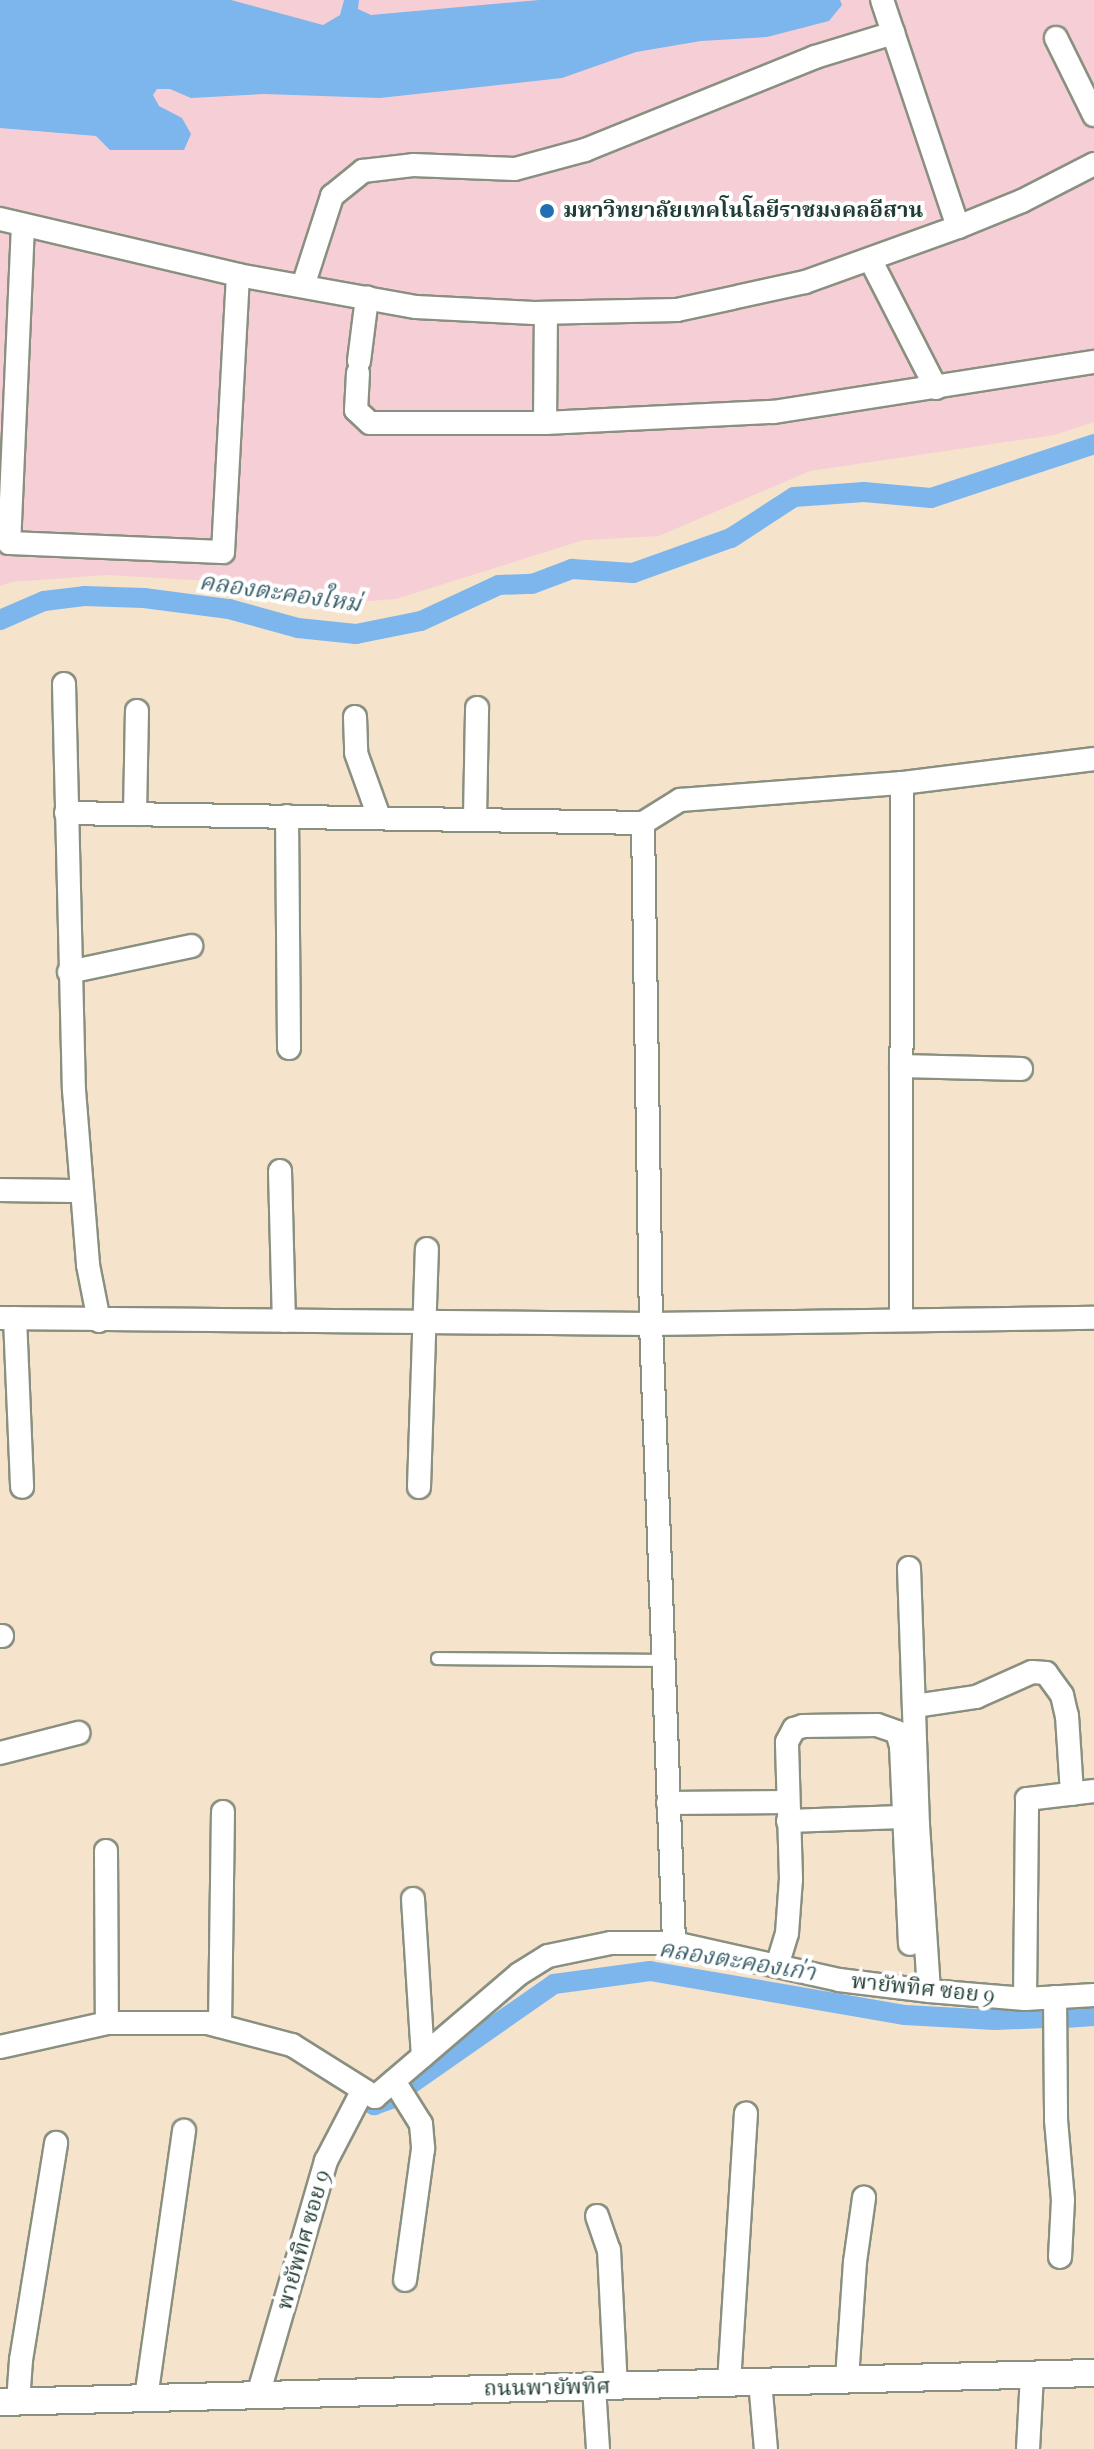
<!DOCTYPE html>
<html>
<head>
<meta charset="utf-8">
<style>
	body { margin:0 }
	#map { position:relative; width:1094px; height:2449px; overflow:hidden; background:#f5e3cc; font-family:"IM FELL French Canon","Noto Serif Thai",serif }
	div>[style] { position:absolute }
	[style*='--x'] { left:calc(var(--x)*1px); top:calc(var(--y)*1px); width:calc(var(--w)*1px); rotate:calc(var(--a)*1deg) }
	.built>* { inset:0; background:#f6cfd6 }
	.water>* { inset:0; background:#7cb6ed }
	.canal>* { height:20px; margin:-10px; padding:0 10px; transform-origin:10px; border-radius:10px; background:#7cb6ed }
	.roads { filter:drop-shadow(2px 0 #8a9080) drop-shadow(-2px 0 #8a9080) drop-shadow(0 2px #8a9080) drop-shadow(0 -2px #8a9080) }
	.service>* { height:11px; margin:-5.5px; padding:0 5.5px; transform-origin:5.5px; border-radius:5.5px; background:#fff }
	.minor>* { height:22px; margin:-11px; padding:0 11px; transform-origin:11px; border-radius:11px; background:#fff }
	.tertiary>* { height:26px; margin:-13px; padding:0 13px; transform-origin:13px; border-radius:13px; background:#fff }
	.dots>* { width:22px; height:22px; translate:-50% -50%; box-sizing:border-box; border:4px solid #fff; border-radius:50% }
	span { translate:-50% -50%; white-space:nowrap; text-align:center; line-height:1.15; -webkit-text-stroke:8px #fff; paint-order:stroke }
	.poi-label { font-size:22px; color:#1f3d34; font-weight:700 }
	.left { translate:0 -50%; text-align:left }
	.street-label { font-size:22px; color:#1f3d34 }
	.water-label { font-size:24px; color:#3b616c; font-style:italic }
</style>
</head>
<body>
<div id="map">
	<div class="built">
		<div style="clip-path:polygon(0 0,1094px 0,1094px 422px,1054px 435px,810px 471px,659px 536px,584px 540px,396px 599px,317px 605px,270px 597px,227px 582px,107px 575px,12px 582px,0 586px)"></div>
	</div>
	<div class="water">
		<div style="clip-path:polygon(0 0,231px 0,323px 25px,340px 15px,344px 0,359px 0,358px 9px,371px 15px,539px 0,840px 0,842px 5px,829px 21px,767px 37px,701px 41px,636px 52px,562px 78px,380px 98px,264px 94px,191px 98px,170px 89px,157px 89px,153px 95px,159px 106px,182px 118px,191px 134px,184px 150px,110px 150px,96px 136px,0 128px)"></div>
	</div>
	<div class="canal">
		<div style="--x:0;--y:620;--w:48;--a:-23.4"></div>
		<div style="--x:44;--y:601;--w:40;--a:-7.1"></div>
		<div style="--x:84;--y:596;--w:60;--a:1.9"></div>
		<div style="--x:144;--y:598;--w:86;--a:7.4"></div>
		<div style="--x:229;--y:609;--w:72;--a:15.4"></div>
		<div style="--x:298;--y:628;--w:58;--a:5.9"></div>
		<div style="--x:356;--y:634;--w:66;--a:-11.3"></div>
		<div style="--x:421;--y:621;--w:86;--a:-24.8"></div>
		<div style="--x:499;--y:585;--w:33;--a:-2"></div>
		<div style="--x:532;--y:584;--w:43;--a:-20.6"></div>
		<div style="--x:572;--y:569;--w:61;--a:3.8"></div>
		<div style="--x:633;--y:573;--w:104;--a:-19.7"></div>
		<div style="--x:731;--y:538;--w:75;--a:-33.1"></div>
		<div style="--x:794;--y:497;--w:70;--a:-4.1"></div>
		<div style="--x:864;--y:492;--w:67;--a:5.1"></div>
		<div style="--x:931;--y:498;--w:172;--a:-18.3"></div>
		<div style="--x:1064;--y:2018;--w:30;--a:-4"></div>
		<div style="--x:405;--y:2088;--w:182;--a:-34.9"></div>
		<div style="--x:554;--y:1984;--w:97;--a:-7.7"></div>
		<div style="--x:650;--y:1971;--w:259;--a:9.8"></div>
		<div style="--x:905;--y:2015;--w:90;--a:3.2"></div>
		<div style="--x:995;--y:2020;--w:50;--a:-2.3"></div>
		<div style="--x:367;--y:2100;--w:9;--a:36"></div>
		<div style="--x:374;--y:2105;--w:21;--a:-19"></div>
	</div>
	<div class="roads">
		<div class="service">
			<div style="--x:437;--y:1658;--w:225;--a:0.5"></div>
		</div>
		<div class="minor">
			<div style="--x:1056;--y:38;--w:86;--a:63.7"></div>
			<div style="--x:0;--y:219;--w:244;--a:13.2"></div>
			<div style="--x:238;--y:275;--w:181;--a:10.2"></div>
			<div style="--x:416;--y:307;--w:118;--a:2.9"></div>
			<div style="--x:534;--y:313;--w:143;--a:-1.2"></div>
			<div style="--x:677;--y:310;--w:131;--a:-12.3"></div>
			<div style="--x:805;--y:282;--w:163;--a:-19.8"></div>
			<div style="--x:958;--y:227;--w:239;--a:-108.5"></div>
			<div style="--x:23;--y:225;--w:318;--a:92.5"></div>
			<div style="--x:9;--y:543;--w:214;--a:2.4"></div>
			<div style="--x:223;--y:552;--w:277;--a:-86.9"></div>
			<div style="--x:958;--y:227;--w:69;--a:-22.1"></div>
			<div style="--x:1022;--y:201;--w:81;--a:-27.2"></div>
			<div style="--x:870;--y:259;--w:145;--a:62.9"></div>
			<div style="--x:303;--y:286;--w:95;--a:-72.1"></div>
			<div style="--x:332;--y:196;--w:40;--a:-39"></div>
			<div style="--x:363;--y:171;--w:50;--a:-6.8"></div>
			<div style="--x:413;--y:165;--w:102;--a:2.2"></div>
			<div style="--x:515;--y:169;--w:73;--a:-15.2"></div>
			<div style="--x:585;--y:150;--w:248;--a:-22"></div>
			<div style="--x:815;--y:57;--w:82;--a:-17.1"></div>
			<div style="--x:359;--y:361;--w:64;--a:-82.8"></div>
			<div style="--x:358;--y:373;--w:37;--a:93"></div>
			<div style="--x:356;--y:410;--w:19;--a:43"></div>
			<div style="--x:370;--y:423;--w:175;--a:0"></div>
			<div style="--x:545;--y:423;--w:229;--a:-2.8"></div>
			<div style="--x:774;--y:412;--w:324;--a:-8.9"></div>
			<div style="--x:545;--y:423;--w:110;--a:-89.5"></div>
			<div style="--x:64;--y:684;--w:406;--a:88.6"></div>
			<div style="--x:74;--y:1090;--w:176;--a:85.4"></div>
			<div style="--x:88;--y:1265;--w:57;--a:78.9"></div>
			<div style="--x:355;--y:717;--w:36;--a:88"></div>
			<div style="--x:356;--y:753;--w:68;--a:70.2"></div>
			<div style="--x:66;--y:813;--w:577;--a:0.99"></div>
			<div style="--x:643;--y:823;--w:44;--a:-31.9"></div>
			<div style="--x:680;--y:800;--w:223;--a:-4.4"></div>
			<div style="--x:902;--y:783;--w:193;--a:-7.1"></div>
			<div style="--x:135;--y:814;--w:103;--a:-88.9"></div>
			<div style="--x:287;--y:816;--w:232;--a:89.5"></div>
			<div style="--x:475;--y:817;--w:109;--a:-88.9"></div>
			<div style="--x:643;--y:823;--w:501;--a:89.09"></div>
			<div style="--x:651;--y:1324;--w:619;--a:87.87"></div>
			<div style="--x:69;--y:972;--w:125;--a:-12"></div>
			<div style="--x:901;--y:1066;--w:120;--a:1.4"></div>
			<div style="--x:280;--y:1171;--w:150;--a:88.5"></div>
			<div style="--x:0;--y:1190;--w:82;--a:0.7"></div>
			<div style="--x:0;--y:1318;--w:651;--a:0.53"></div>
			<div style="--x:651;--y:1324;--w:443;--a:-0.8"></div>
			<div style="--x:15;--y:1318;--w:169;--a:87.6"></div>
			<div style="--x:901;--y:1320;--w:537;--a:-89.89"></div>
			<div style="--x:419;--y:1487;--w:238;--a:-88.1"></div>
			<div style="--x:909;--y:1568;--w:257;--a:88"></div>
			<div style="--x:918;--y:1825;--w:166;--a:86.2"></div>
			<div style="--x:0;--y:1636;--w:2;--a:0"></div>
			<div style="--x:915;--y:1706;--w:62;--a:-8.4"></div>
			<div style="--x:976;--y:1697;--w:61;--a:-24.1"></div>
			<div style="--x:1032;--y:1672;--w:14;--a:4"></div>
			<div style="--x:1046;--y:1673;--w:27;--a:54"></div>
			<div style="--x:1062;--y:1695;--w:22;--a:77"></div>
			<div style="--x:1067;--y:1716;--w:78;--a:86.3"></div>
			<div style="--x:0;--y:1753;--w:81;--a:-14.4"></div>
			<div style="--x:668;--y:1803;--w:120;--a:-0.5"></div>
			<div style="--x:788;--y:1821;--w:114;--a:-2"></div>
			<div style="--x:106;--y:1851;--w:172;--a:89.7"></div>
			<div style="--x:413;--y:1899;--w:157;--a:86.4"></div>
			<div style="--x:777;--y:1966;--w:34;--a:-73"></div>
			<div style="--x:787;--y:1933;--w:54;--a:-85.8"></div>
			<div style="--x:791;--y:1879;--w:137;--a:-91.7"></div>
			<div style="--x:787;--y:1742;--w:15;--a:-62"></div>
			<div style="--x:794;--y:1729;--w:9;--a:-18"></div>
			<div style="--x:803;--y:1726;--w:74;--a:-0.8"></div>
			<div style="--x:877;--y:1725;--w:21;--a:19"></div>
			<div style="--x:897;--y:1732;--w:15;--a:74"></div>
			<div style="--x:901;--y:1746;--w:198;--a:87.4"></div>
			<div style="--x:1055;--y:1997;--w:123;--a:89.5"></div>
			<div style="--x:1056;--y:2120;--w:80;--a:85"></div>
			<div style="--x:1063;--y:2200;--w:57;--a:93"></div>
			<div style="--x:1025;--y:1999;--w:200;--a:-89.4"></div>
			<div style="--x:1027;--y:1799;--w:67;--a:-6.8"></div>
			<div style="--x:220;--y:2026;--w:214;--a:-89.2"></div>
			<div style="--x:0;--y:2047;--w:110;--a:-12.6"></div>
			<div style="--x:107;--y:2023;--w:101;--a:0"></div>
			<div style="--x:208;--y:2023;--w:87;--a:14.7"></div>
			<div style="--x:292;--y:2045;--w:98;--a:32.1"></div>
			<div style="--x:375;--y:2097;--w:189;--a:-40.5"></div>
			<div style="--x:519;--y:1974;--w:34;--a:-32"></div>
			<div style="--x:548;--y:1956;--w:64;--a:-11.7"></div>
			<div style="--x:611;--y:1943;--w:63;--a:0"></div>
			<div style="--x:674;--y:1943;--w:169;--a:12.6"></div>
			<div style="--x:839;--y:1980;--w:91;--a:7"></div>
			<div style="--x:929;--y:1991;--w:96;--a:4.8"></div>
			<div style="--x:1025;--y:1999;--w:69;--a:-3.3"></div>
			<div style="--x:394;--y:2081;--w:51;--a:57.9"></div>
			<div style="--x:421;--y:2124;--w:25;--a:85"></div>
			<div style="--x:423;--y:2149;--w:132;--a:97.8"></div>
			<div style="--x:597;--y:2216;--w:36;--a:71"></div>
			<div style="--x:609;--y:2250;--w:137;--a:87.1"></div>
			<div style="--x:847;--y:2379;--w:117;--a:-86.1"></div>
			<div style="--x:855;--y:2262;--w:65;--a:-82"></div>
			<div style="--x:760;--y:2381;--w:68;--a:85"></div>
			<div style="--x:729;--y:2383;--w:270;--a:-86.4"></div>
			<div style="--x:594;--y:2387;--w:62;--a:86.3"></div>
			<div style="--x:258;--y:2395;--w:244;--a:-73.8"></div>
			<div style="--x:326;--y:2161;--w:80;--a:-62.5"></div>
			<div style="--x:146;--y:2398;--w:270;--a:-81.9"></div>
			<div style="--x:18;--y:2402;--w:42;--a:-85.9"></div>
			<div style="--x:21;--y:2360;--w:220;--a:-80.8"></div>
			<div style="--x:1028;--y:2449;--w:75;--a:-86.9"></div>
		</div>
		<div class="tertiary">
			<div style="--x:0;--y:2402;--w:1094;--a:-1.52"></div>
		</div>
	</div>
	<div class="dots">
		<div style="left:547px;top:211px;background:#1f6fb2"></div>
	</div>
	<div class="poi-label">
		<span class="left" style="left:563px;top:211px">มหาวิทยาลัยเทคโนโลยีราชมงคลอีสาน</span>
	</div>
	<div class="street-label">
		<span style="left:923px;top:1989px;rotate:6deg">พายัพทิศ ซอย 9</span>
		<span style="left:304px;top:2240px;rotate:-74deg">พายัพทิศ ซอย 9</span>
		<span style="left:547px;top:2388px;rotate:-1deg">ถนนพายัพทิศ</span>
	</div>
	<div class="water-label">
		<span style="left:280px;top:593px;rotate:8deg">คลองตะคองใหม่</span>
		<span style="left:737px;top:1961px;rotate:9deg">คลองตะคองเก่า</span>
	</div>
</div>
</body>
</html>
